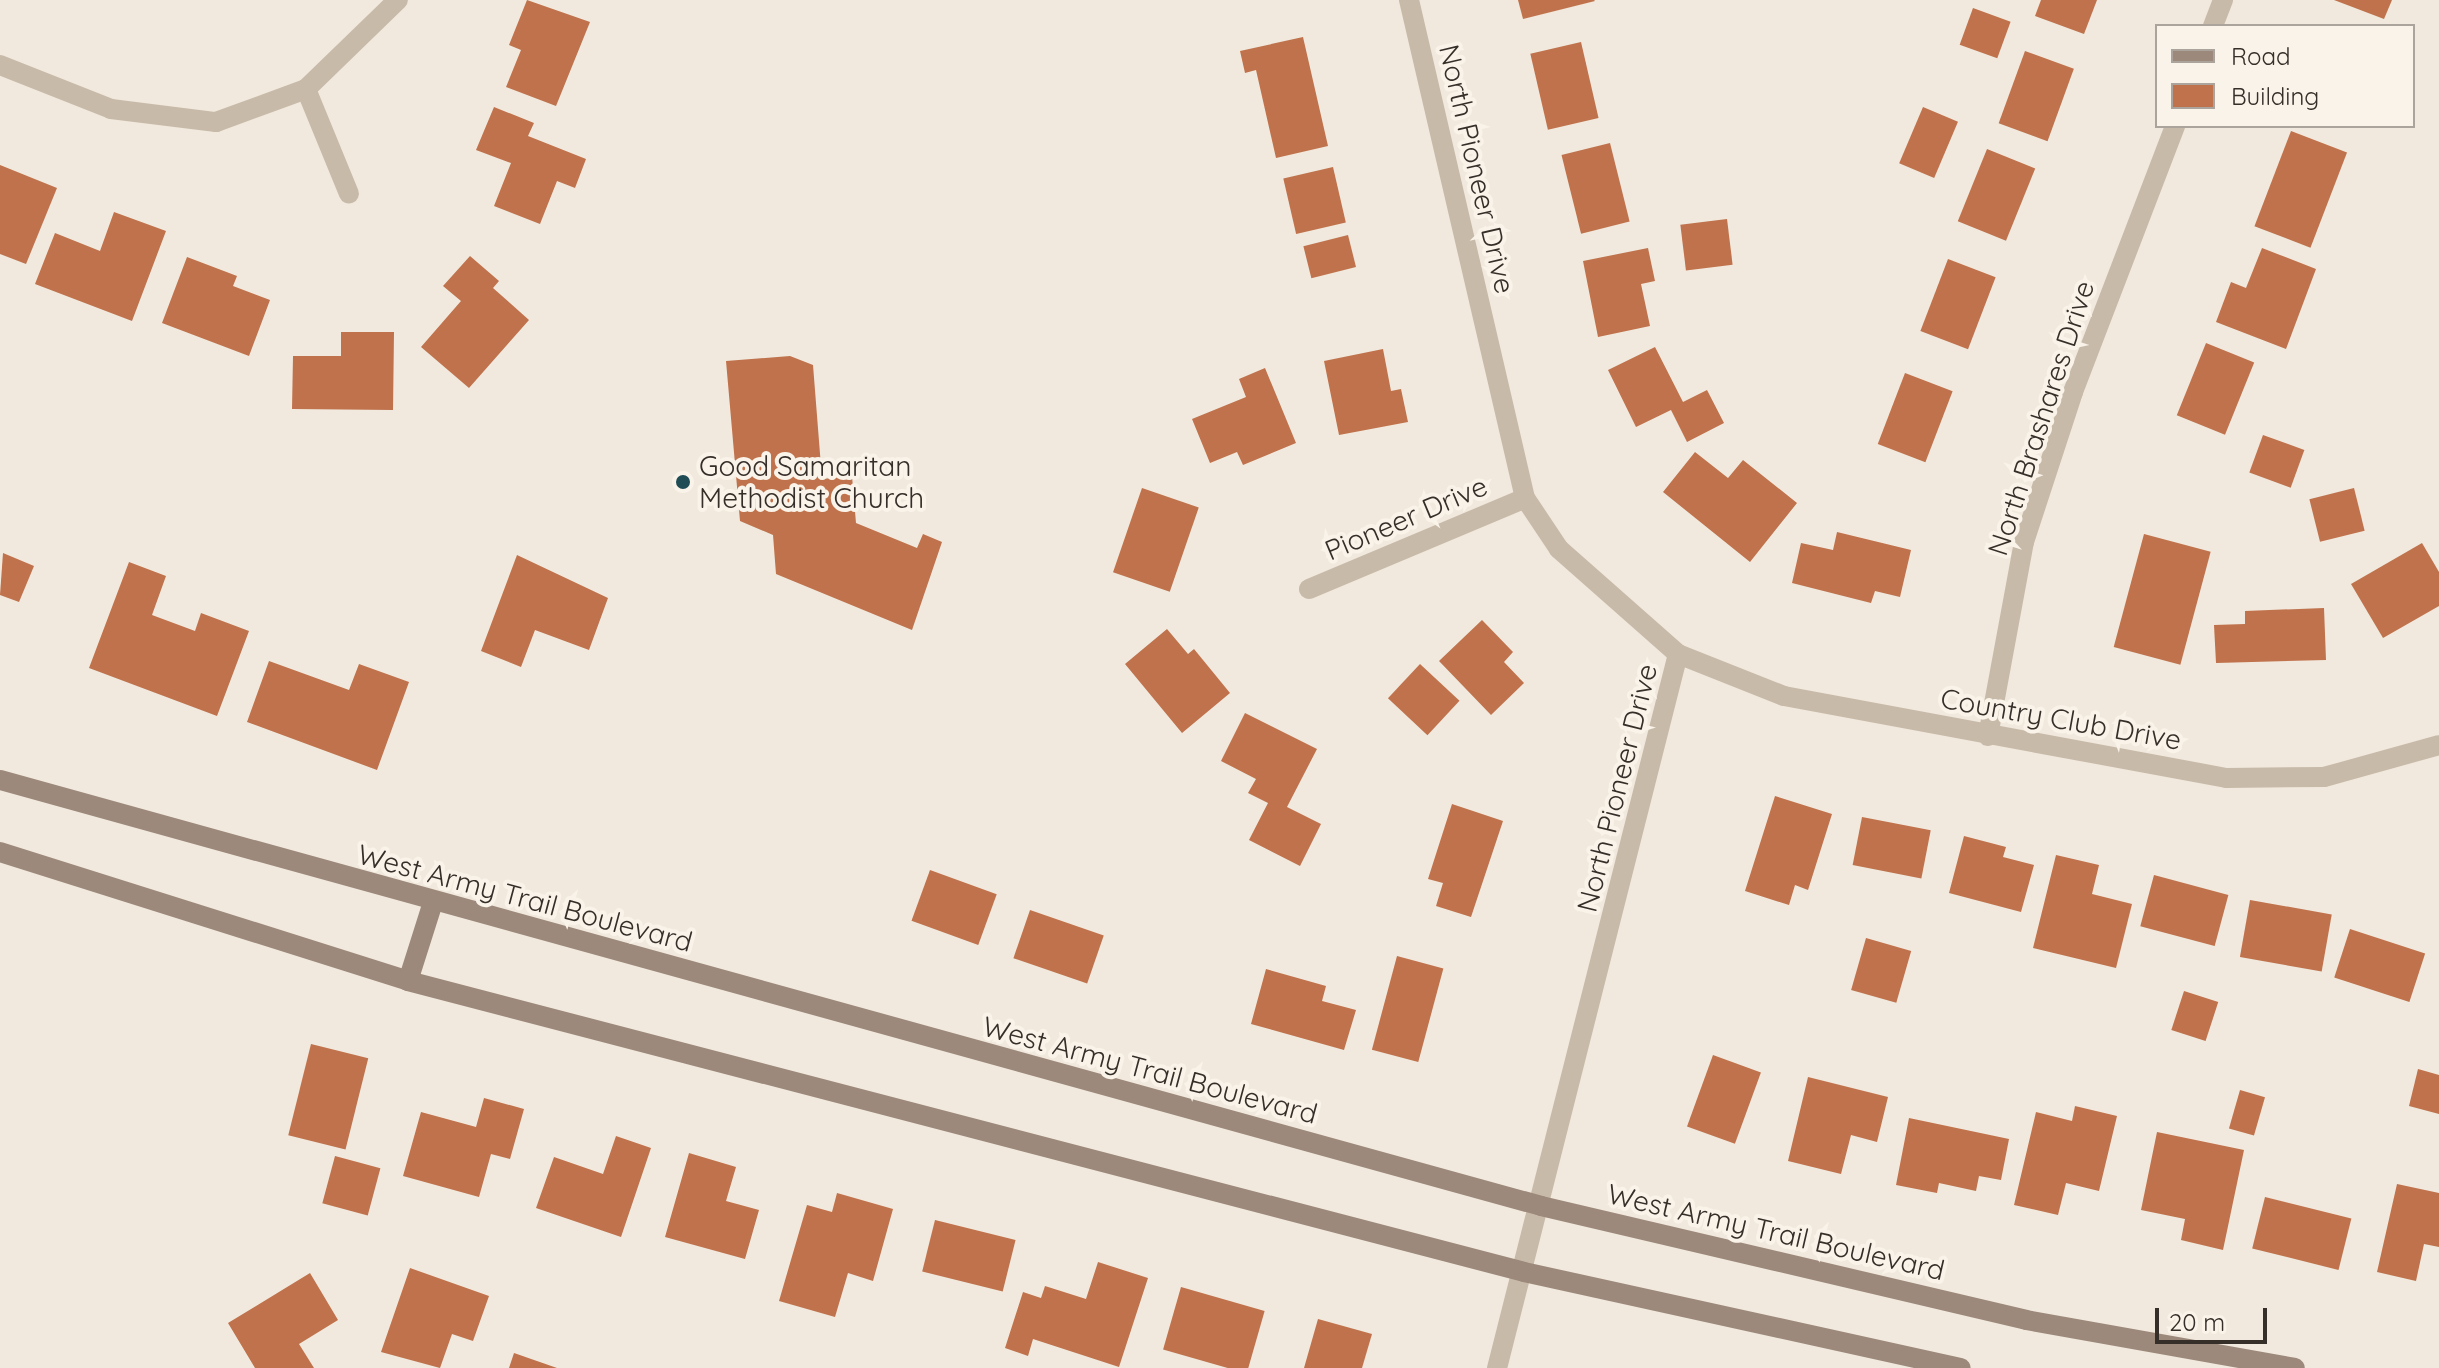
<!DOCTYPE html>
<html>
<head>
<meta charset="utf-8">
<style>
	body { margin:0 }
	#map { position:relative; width:2439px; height:1368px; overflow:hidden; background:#f1e9dd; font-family:Quicksand,sans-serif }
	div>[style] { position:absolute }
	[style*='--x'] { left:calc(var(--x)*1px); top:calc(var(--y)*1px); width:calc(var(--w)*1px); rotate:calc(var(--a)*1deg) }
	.building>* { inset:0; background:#bf724c; transform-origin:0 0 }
	.street>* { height:20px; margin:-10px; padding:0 10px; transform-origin:10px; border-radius:10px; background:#c8baa9 }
	.secondary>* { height:20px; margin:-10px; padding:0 10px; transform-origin:10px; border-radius:10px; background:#9c897b }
	.dots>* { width:22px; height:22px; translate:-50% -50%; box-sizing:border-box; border:4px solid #f9f3e9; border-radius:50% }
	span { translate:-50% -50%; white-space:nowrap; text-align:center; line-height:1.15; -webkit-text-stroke:8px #f9f3e9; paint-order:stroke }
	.street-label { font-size:28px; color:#362e29 }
	.poi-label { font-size:28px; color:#362e29 }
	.left { translate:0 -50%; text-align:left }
	.legend { position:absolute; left:2155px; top:24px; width:260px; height:104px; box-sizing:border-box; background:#f9f3e9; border:2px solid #aba49c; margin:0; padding:10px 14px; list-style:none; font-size:24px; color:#362e29 }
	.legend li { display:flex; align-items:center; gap:16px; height:40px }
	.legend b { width:40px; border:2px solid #aba49c }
	.scale { position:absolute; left:2155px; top:1308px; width:112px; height:36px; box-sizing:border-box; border:4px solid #362e29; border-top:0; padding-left:10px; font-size:24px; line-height:28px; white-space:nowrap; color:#362e29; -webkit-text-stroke:6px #f9f3e9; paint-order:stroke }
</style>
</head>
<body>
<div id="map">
	<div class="building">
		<div style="clip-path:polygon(527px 0,590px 22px,556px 106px,506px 87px,521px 50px,509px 45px)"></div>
		<div style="clip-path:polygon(1518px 0,1594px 0,1595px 1px,1523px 19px)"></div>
		<div style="clip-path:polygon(2041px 0,2097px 0,2084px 34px,2035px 16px)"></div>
		<div style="clip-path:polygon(2334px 0,2392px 0,2384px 19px)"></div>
		<div style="left:1973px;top:8px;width:40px;height:39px;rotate:20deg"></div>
		<div style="clip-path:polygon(1303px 37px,1328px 146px,1276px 158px,1256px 70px,1245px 73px,1240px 51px)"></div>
		<div style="left:1581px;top:42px;width:78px;height:52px;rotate:77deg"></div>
		<div style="left:2025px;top:51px;width:52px;height:77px;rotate:20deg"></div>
		<div style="clip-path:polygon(494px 107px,534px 123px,528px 136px,586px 159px,575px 188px,557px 181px,540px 224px,494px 206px,511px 163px,476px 150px)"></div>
		<div style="left:1923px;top:107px;width:38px;height:61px;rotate:23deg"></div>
		<div style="left:2291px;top:131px;width:60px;height:102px;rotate:21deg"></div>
		<div style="left:1610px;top:143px;width:81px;height:50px;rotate:76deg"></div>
		<div style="left:1987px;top:149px;width:52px;height:78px;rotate:22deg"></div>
		<div style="clip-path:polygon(0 165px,57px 188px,26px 264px,0 254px)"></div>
		<div style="left:1333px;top:167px;width:57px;height:51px;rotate:77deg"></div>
		<div style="clip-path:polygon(114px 212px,166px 231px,132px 321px,35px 284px,55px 233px,100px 251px)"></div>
		<div style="left:1727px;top:219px;width:46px;height:47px;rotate:83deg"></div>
		<div style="left:1348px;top:235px;width:33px;height:46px;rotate:76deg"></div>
		<div style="clip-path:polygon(1648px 248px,1655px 281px,1641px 284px,1650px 326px,1598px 337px,1583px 261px)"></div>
		<div style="clip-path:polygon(2262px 248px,2316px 269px,2286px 349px,2216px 322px,2231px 282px,2246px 288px)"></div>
		<div style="clip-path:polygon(470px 256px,499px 281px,493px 288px,529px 320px,469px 388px,421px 347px,461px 301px,443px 286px)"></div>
		<div style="clip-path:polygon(187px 257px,237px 276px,233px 286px,270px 300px,249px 356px,162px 323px)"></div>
		<div style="left:1948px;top:259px;width:51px;height:77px;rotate:21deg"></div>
		<div style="clip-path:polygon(341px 332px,394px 332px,393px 410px,292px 409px,293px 356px,341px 356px)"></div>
		<div style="left:2206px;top:343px;width:52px;height:78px;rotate:22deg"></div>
		<div style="clip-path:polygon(1655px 347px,1683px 402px,1707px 390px,1724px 423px,1687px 442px,1671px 410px,1636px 427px,1608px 370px)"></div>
		<div style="clip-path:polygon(1383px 349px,1391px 391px,1401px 389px,1408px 422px,1339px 435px,1324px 361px)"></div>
		<div style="clip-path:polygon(790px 356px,813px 365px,822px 479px,852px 476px,856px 523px,917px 548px,923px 534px,942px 542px,912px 630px,776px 574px,773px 535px,740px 521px,726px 361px)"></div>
		<div style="clip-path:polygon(1265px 368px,1296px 443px,1243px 465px,1237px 452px,1210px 463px,1192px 419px,1246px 397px,1239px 379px)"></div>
		<div style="left:1905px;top:373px;width:51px;height:76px;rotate:21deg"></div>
		<div style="left:2263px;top:435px;width:44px;height:40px;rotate:20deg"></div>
		<div style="clip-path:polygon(1695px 452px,1728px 478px,1743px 460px,1797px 503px,1750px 562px,1663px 492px)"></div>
		<div style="left:1142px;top:488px;width:60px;height:89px;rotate:19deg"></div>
		<div style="left:2354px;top:488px;width:44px;height:46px;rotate:76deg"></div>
		<div style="clip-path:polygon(1837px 532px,1911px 550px,1900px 597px,1875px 591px,1871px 603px,1792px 583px,1801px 543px,1833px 550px)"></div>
		<div style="left:2144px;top:534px;width:69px;height:117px;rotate:15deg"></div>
		<div style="clip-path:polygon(2422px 543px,2439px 572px,2439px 606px,2383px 638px,2351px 584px)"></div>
		<div style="clip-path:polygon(3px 553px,34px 566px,19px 602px,0 595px)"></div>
		<div style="clip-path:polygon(517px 555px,608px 598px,589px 650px,535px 630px,521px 667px,481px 651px)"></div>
		<div style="clip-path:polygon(129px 562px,166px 576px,152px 615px,195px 631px,201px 613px,249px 631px,217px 716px,89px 668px)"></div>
		<div style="clip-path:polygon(2324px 608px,2326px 660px,2216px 663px,2214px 625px,2245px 624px,2245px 611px)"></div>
		<div style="clip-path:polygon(1482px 620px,1513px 652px,1504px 662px,1524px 683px,1491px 715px,1439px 661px)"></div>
		<div style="clip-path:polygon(1167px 629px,1188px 654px,1194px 649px,1230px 693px,1182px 733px,1125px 664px)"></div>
		<div style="clip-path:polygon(269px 661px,349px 690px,359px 664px,409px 682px,377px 770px,247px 722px)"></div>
		<div style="left:1420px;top:664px;width:54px;height:47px;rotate:43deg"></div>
		<div style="clip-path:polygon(1245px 713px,1317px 749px,1287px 807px,1321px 824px,1300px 866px,1249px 840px,1268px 803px,1248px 793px,1256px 779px,1221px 761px)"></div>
		<div style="clip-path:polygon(1775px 796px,1832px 814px,1808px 890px,1795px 885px,1789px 905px,1745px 891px)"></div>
		<div style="clip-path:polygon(1452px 804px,1503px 821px,1471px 917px,1436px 906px,1443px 883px,1428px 879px)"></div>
		<div style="left:1862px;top:817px;width:70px;height:49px;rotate:11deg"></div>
		<div style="clip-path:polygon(1964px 836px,2006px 847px,2003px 857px,2034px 865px,2021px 912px,1949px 893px)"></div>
		<div style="clip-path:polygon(2056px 855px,2099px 865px,2092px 894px,2132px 904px,2116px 968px,2033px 948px)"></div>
		<div style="left:930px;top:870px;width:71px;height:54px;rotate:20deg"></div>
		<div style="left:2154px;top:875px;width:77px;height:53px;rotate:15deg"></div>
		<div style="left:2250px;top:900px;width:83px;height:58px;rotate:10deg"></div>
		<div style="left:1030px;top:910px;width:78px;height:51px;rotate:19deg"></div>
		<div style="left:2350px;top:929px;width:79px;height:51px;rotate:18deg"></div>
		<div style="left:1866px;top:938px;width:47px;height:54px;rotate:16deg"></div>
		<div style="left:1397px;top:956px;width:48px;height:97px;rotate:15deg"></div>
		<div style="clip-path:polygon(1266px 969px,1326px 986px,1322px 1001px,1356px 1010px,1344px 1050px,1251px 1024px)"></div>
		<div style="left:2184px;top:991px;width:36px;height:41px;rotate:18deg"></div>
		<div style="left:311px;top:1044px;width:59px;height:94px;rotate:14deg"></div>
		<div style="left:1713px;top:1055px;width:51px;height:76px;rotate:20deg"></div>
		<div style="clip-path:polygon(2418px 1069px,2439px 1075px,2439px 1114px,2409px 1106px)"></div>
		<div style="clip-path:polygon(1808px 1077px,1888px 1097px,1877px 1142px,1851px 1135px,1841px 1174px,1788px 1161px)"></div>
		<div style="left:2240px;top:1090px;width:26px;height:40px;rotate:16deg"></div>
		<div style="clip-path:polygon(484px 1098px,524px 1109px,510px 1159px,491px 1154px,479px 1197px,403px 1176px,421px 1112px,476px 1127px)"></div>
		<div style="clip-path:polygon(2075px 1106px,2117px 1116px,2099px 1191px,2066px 1183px,2058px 1215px,2014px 1205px,2036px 1112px,2072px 1121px)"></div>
		<div style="clip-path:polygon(1909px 1118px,2009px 1139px,2001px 1180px,1979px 1176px,1976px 1191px,1939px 1183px,1937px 1193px,1896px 1185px)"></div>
		<div style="clip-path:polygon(2157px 1132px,2244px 1150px,2223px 1250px,2181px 1240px,2185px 1219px,2141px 1210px)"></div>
		<div style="clip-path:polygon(616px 1136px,651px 1148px,621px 1237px,536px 1208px,554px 1157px,603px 1174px)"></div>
		<div style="clip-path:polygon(689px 1153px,736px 1167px,726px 1201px,759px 1210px,745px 1259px,665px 1237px)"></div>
		<div style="left:335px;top:1156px;width:47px;height:49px;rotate:15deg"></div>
		<div style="clip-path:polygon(2397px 1184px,2439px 1193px,2439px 1247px,2424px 1244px,2416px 1281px,2377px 1272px)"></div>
		<div style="clip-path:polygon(837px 1193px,893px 1209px,873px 1281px,848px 1273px,835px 1317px,779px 1301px,807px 1205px,832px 1212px)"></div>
		<div style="left:2265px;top:1197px;width:89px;height:53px;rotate:14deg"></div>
		<div style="left:935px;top:1220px;width:83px;height:53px;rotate:14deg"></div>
		<div style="clip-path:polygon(1098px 1262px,1148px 1278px,1119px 1367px,1033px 1339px,1028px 1356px,1005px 1348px,1023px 1292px,1041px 1298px,1045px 1286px,1086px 1299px)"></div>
		<div style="clip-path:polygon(410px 1268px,489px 1296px,473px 1341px,452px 1334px,440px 1368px,381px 1352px)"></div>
		<div style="clip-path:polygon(310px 1273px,338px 1320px,299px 1344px,314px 1368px,255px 1368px,228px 1323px)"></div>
		<div style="left:1181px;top:1287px;width:87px;height:65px;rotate:16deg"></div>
		<div style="clip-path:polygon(1318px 1319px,1372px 1334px,1362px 1368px,1304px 1368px)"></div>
		<div style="clip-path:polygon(514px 1353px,557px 1368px,509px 1368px)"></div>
	</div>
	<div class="street">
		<div style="--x:1409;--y:0;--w:511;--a:76.89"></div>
		<div style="--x:1525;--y:498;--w:61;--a:56.3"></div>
		<div style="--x:1559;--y:549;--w:159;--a:41.4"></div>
		<div style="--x:1678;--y:654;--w:737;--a:104.22"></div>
		<div style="--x:2213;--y:26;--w:28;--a:-69"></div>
		<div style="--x:0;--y:65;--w:119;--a:21.6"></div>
		<div style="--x:111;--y:109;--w:106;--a:7.1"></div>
		<div style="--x:216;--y:122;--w:96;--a:-20.1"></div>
		<div style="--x:306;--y:89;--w:128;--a:-44.1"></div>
		<div style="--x:306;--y:89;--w:113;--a:67.7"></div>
		<div style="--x:1309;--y:589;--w:234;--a:-22.8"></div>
		<div style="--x:1678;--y:654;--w:114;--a:21.6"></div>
		<div style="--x:1784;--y:696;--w:450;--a:10.5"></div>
		<div style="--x:2226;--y:778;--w:98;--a:-0.6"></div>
		<div style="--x:2324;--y:777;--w:119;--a:-15.5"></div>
		<div style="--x:1988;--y:736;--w:197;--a:-79.5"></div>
		<div style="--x:2024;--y:542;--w:158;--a:-71.9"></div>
		<div style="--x:2073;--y:392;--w:285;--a:-69"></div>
	</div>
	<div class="secondary">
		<div style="--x:0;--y:780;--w:1599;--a:15.45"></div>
		<div style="--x:1541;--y:1206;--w:498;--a:13.2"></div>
		<div style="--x:2026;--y:1320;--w:273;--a:10.1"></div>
		<div style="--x:0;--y:852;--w:428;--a:17.5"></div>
		<div style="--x:408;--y:981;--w:1153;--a:14.61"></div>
		<div style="--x:1524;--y:1272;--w:447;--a:12.4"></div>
		<div style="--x:408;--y:981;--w:83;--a:-72.4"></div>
	</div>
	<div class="dots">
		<div style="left:683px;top:482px;background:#204d55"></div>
	</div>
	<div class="street-label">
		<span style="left:1477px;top:169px;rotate:77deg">North Pioneer Drive</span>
		<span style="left:2041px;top:418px;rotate:-72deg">North Brashares Drive</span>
		<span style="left:1406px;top:518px;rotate:-23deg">Pioneer Drive</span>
		<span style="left:2061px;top:719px;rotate:10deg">Country Club Drive</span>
		<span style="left:1617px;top:788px;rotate:-76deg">North Pioneer Drive</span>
		<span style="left:525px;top:898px;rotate:15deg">West Army Trail Boulevard</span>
		<span style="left:1150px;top:1070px;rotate:15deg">West Army Trail Boulevard</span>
		<span style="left:1776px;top:1232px;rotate:13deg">West Army Trail Boulevard</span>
	</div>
	<div class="poi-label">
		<span class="left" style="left:699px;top:482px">Good Samaritan<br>Methodist Church</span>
	</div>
	<ul class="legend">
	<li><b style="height:10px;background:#9c897b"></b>Road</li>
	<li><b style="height:22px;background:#bf724c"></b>Building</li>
	</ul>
	<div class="scale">20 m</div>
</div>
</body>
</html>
